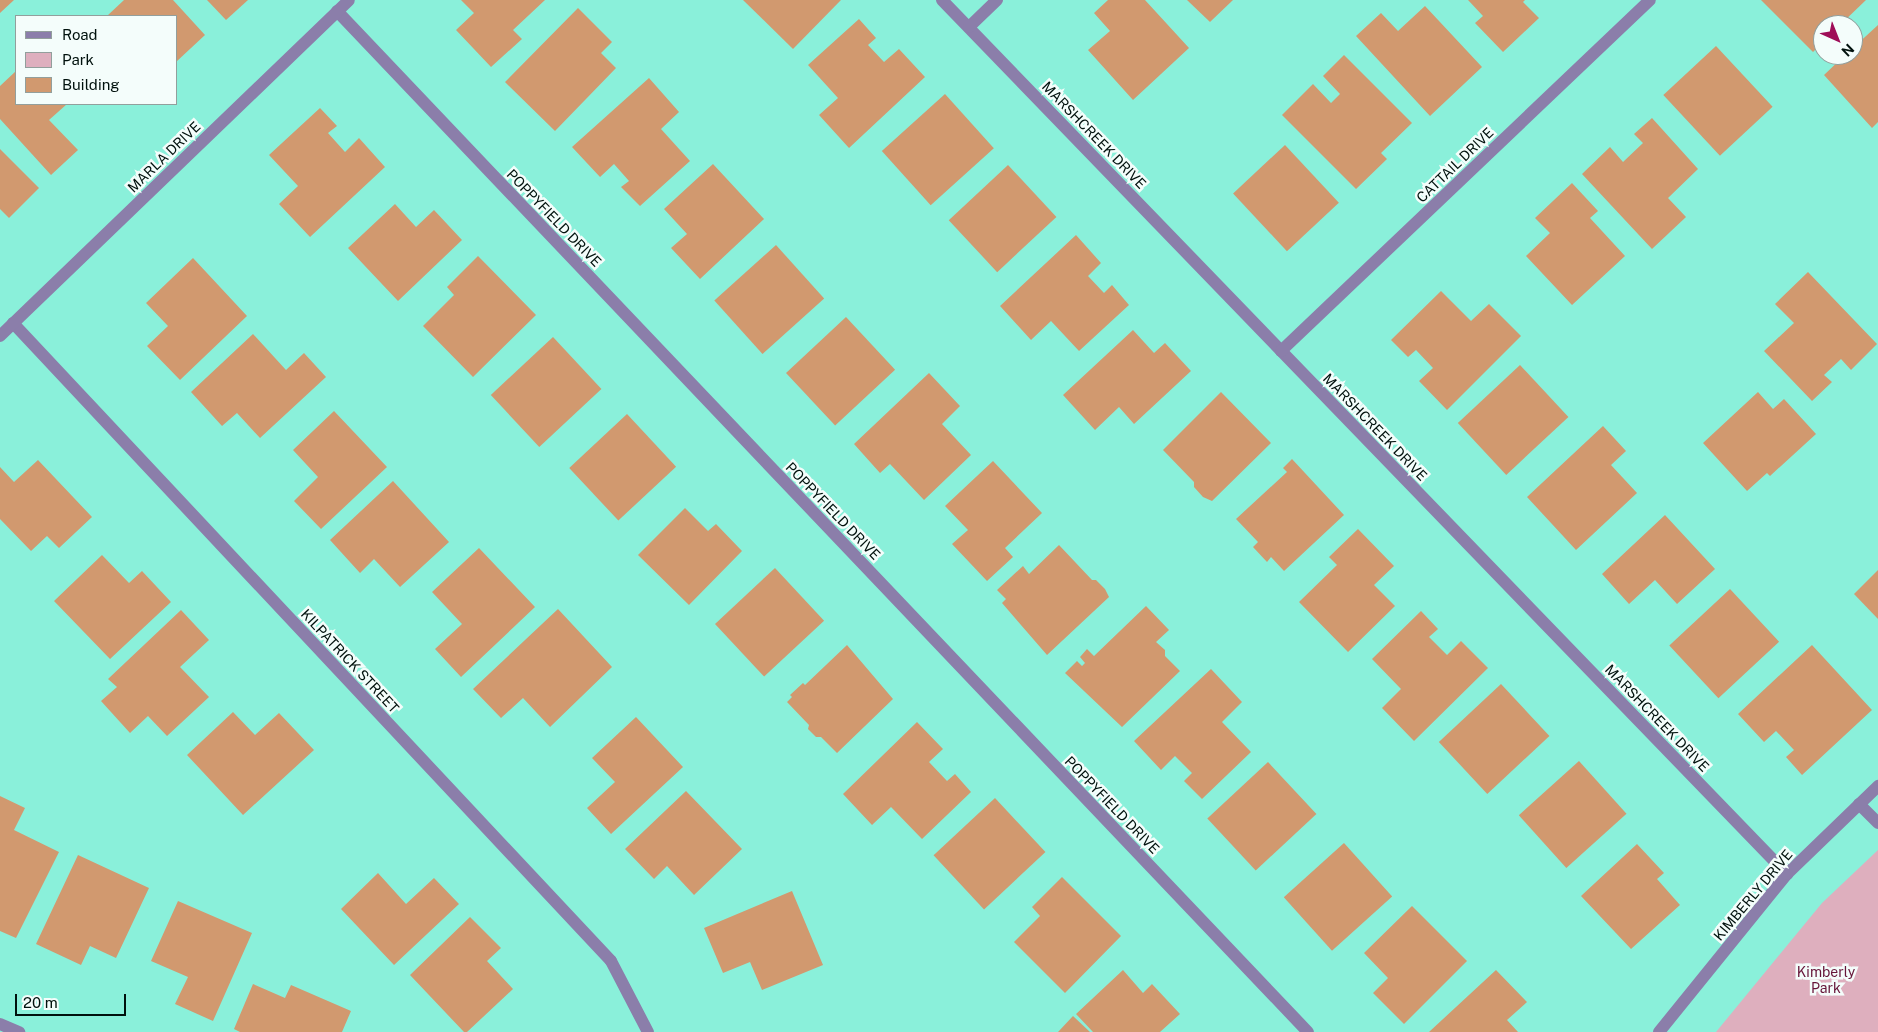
<!DOCTYPE html>
<html>
<head>
<meta charset="utf-8">
<style>
	body { margin:0 }
	#map { position:relative; width:1878px; height:1032px; overflow:hidden; background:#8af0da; font-family:"Public Sans",sans-serif }
	div>[style] { position:absolute }
	[style*='--x'] { left:calc(var(--x)*1px); top:calc(var(--y)*1px); width:calc(var(--w)*1px); rotate:calc(var(--a)*1deg) }
	.green>* { inset:0; background:#deafbe }
	.building>* { inset:0; background:#d1996f; transform-origin:0 0 }
	.service>* { height:12px; margin:-6px; padding:0 6px; transform-origin:6px; border-radius:6px; background:#8b7eaa }
	.minor>* { height:12px; margin:-6px; padding:0 6px; transform-origin:6px; border-radius:6px; background:#8b7eaa }
	.tertiary>* { height:12px; margin:-6px; padding:0 6px; transform-origin:6px; border-radius:6px; background:#8b7eaa }
	span { translate:-50% -50%; white-space:nowrap; text-align:center; line-height:1.15; -webkit-text-stroke:5px #f4fdfb; paint-order:stroke }
	.street-label { font-size:14px; color:#00110d }
	.park-label { font-size:14px; color:#661539 }
	.legend { position:absolute; left:15px; top:15px; width:162px; height:90px; box-sizing:border-box; background:#f4fdfb; border:1px solid #929f9c; margin:0; padding:6px 9px; list-style:none; font-size:15px; color:#00110d }
	.legend li { display:flex; align-items:center; gap:10px; height:25px }
	.legend b { width:25px; border:1px solid #929f9c }
	.north { position:absolute; left:1813px; top:15px; width:50px; height:50px; box-sizing:border-box; background:#f4fdfb; border:1px solid #929f9c; border-radius:50%; rotate:136deg; font-size:14px; font-weight:700; line-height:20px; text-align:center; color:#00110d }
	.north::after { content:''; display:block; margin:auto; width:18px; height:22px; background:#9f0e58; clip-path:polygon(50% 0,100% 100%,50% 72%,0 100%) }
	.scale { position:absolute; left:15px; top:994px; width:111px; height:22px; box-sizing:border-box; border:2px solid #00110d; border-top:0; padding-left:6px; font-size:15px; line-height:18px; white-space:nowrap; color:#00110d; -webkit-text-stroke:4px #f4fdfb; paint-order:stroke }
</style>
</head>
<body>
<div id="map">
	<div class="green">
		<div style="clip-path:polygon(1878px 850px,1878px 1032px,1716px 1032px,1822px 903px)"></div>
	</div>
	<div class="building">
		<div style="clip-path:polygon(0 0,14px 0,0 13px)"></div>
		<div style="clip-path:polygon(124px 0,173px 0,205px 35px,176px 62px,176px 16px,107px 16px)"></div>
		<div style="clip-path:polygon(207px 0,248px 0,226px 20px)"></div>
		<div style="clip-path:polygon(461px 0,545px 0,513px 30px,522px 39px,491px 67px,456px 30px,474px 13px)"></div>
		<div style="clip-path:polygon(743px 0,841px 0,793px 49px)"></div>
		<div style="clip-path:polygon(1108px 0,1145px 0,1189px 48px,1133px 100px,1088px 50px,1110px 31px,1094px 13px)"></div>
		<div style="clip-path:polygon(1187px 0,1233px 0,1210px 22px)"></div>
		<div style="clip-path:polygon(1468px 0,1525px 0,1523px 2px,1539px 18px,1503px 52px,1475px 23px,1483px 16px)"></div>
		<div style="clip-path:polygon(1761px 0,1866px 0,1840px 25px,1823px 25px,1823px 42px,1813px 52px)"></div>
		<div style="clip-path:polygon(1425px 6px,1482px 67px,1430px 116px,1356px 36px,1381px 13px,1398px 31px)"></div>
		<div style="clip-path:polygon(578px 8px,612px 42px,601px 53px,616px 68px,555px 131px,505px 82px)"></div>
		<div style="clip-path:polygon(859px 19px,876px 38px,868px 45px,884px 62px,899px 49px,925px 77px,849px 148px,819px 115px,838px 98px,808px 65px)"></div>
		<div style="clip-path:polygon(1878px 25px,1878px 122px,1872px 128px,1824px 75px,1845px 55px,1853px 55px,1853px 48px)"></div>
		<div style="left:1716px;top:46px;width:83px;height:72px;rotate:47deg"></div>
		<div style="clip-path:polygon(1344px 55px,1412px 123px,1381px 153px,1387px 159px,1356px 189px,1282px 115px,1313px 84px,1331px 103px,1340px 94px,1323px 76px)"></div>
		<div style="clip-path:polygon(16px 71px,16px 104px,67px 104px,49px 120px,78px 150px,51px 175px,0 119px,0 86px)"></div>
		<div style="clip-path:polygon(649px 78px,679px 112px,661px 129px,690px 161px,640px 206px,621px 187px,629px 181px,614px 164px,600px 177px,572px 147px)"></div>
		<div style="left:945px;top:94px;width:73px;height:85px;rotate:48deg"></div>
		<div style="clip-path:polygon(320px 108px,337px 126px,328px 133px,345px 152px,359px 138px,385px 167px,310px 237px,279px 204px,298px 186px,269px 155px)"></div>
		<div style="clip-path:polygon(1652px 118px,1698px 169px,1668px 198px,1686px 217px,1652px 249px,1582px 174px,1610px 147px,1623px 162px,1643px 143px,1634px 134px)"></div>
		<div style="left:1285px;top:145px;width:79px;height:71px;rotate:47deg"></div>
		<div style="clip-path:polygon(0 149px,39px 188px,9px 218px,0 209px)"></div>
		<div style="clip-path:polygon(713px 164px,764px 219px,700px 279px,671px 248px,687px 234px,664px 209px)"></div>
		<div style="left:1008px;top:165px;width:71px;height:81px;rotate:47deg"></div>
		<div style="clip-path:polygon(1572px 183px,1598px 211px,1590px 218px,1625px 256px,1572px 305px,1526px 256px,1550px 233px,1535px 218px)"></div>
		<div style="clip-path:polygon(395px 204px,416px 227px,434px 210px,462px 240px,398px 301px,348px 248px)"></div>
		<div style="clip-path:polygon(1076px 235px,1101px 263px,1088px 276px,1104px 293px,1112px 285px,1129px 305px,1079px 351px,1051px 321px,1031px 340px,1000px 306px)"></div>
		<div style="left:776px;top:245px;width:72px;height:83px;rotate:48deg"></div>
		<div style="clip-path:polygon(478px 256px,536px 315px,473px 377px,423px 326px,454px 295px,447px 287px)"></div>
		<div style="clip-path:polygon(193px 258px,247px 316px,180px 380px,147px 346px,168px 326px,146px 303px)"></div>
		<div style="clip-path:polygon(1808px 272px,1877px 344px,1851px 370px,1841px 359px,1824px 375px,1832px 382px,1812px 401px,1764px 351px,1794px 323px,1775px 304px)"></div>
		<div style="clip-path:polygon(1441px 291px,1471px 321px,1489px 304px,1521px 336px,1447px 410px,1419px 381px,1433px 368px,1416px 350px,1408px 357px,1391px 340px)"></div>
		<div style="left:846px;top:317px;width:72px;height:82px;rotate:47deg"></div>
		<div style="clip-path:polygon(1133px 330px,1154px 353px,1165px 343px,1191px 371px,1134px 424px,1119px 407px,1095px 430px,1063px 395px)"></div>
		<div style="clip-path:polygon(253px 334px,286px 370px,304px 353px,326px 377px,260px 438px,237px 413px,222px 426px,191px 392px)"></div>
		<div style="left:553px;top:337px;width:71px;height:85px;rotate:47deg"></div>
		<div style="left:1520px;top:365px;width:71px;height:85px;rotate:47deg"></div>
		<div style="clip-path:polygon(929px 373px,960px 406px,942px 424px,971px 455px,924px 500px,890px 464px,880px 473px,854px 444px)"></div>
		<div style="clip-path:polygon(1221px 392px,1271px 443px,1212px 501px,1203px 497px,1194px 487px,1194px 482px,1163px 450px)"></div>
		<div style="clip-path:polygon(1758px 392px,1773px 409px,1784px 399px,1816px 434px,1770px 476px,1767px 473px,1747px 491px,1703px 443px)"></div>
		<div style="clip-path:polygon(334px 411px,387px 467px,321px 529px,294px 501px,318px 477px,293px 450px)"></div>
		<div style="left:627px;top:414px;width:72px;height:79px;rotate:47deg"></div>
		<div style="clip-path:polygon(1603px 426px,1626px 451px,1611px 465px,1637px 493px,1576px 550px,1527px 497px)"></div>
		<div style="clip-path:polygon(1292px 459px,1344px 515px,1284px 571px,1271px 557px,1267px 562px,1253px 547px,1258px 542px,1236px 519px,1287px 472px,1283px 468px)"></div>
		<div style="clip-path:polygon(38px 460px,92px 517px,59px 548px,47px 536px,31px 551px,0 519px,0 467px,14px 482px)"></div>
		<div style="clip-path:polygon(993px 461px,1042px 513px,1005px 548px,1013px 557px,987px 581px,952px 544px,968px 530px,945px 506px)"></div>
		<div style="clip-path:polygon(393px 481px,449px 542px,400px 587px,374px 559px,360px 573px,330px 540px)"></div>
		<div style="clip-path:polygon(685px 508px,708px 531px,716px 524px,742px 551px,689px 605px,638px 555px)"></div>
		<div style="clip-path:polygon(1665px 515px,1715px 569px,1677px 604px,1655px 580px,1629px 604px,1602px 574px)"></div>
		<div style="clip-path:polygon(1358px 529px,1394px 566px,1374px 585px,1395px 606px,1348px 652px,1299px 602px,1337px 565px,1329px 557px)"></div>
		<div style="clip-path:polygon(1059px 545px,1092px 580px,1096px 580px,1105px 589px,1109px 597px,1047px 655px,1002px 603px,1006px 599px,997px 590px,1023px 566px,1029px 574px)"></div>
		<div style="clip-path:polygon(479px 548px,535px 607px,461px 677px,435px 649px,462px 624px,432px 592px)"></div>
		<div style="clip-path:polygon(102px 555px,129px 583px,142px 571px,171px 602px,110px 659px,54px 601px)"></div>
		<div style="left:775px;top:568px;width:72px;height:82px;rotate:47deg"></div>
		<div style="clip-path:polygon(1878px 570px,1878px 619px,1854px 594px)"></div>
		<div style="left:1730px;top:589px;width:72px;height:83px;rotate:47deg"></div>
		<div style="clip-path:polygon(1146px 606px,1169px 630px,1156px 642px,1165px 650px,1165px 656px,1180px 671px,1122px 727px,1065px 673px,1077px 661px,1082px 666px,1085px 663px,1080px 657px,1087px 649px,1094px 656px)"></div>
		<div style="clip-path:polygon(558px 609px,612px 667px,550px 727px,523px 698px,501px 718px,473px 689px)"></div>
		<div style="clip-path:polygon(181px 610px,209px 640px,180px 667px,209px 697px,167px 736px,148px 716px,130px 733px,101px 701px,117px 687px,108px 679px)"></div>
		<div style="clip-path:polygon(1421px 611px,1438px 629px,1429px 637px,1447px 655px,1461px 641px,1488px 668px,1414px 741px,1382px 708px,1401px 689px,1372px 659px)"></div>
		<div style="clip-path:polygon(847px 645px,893px 699px,837px 753px,821px 737px,816px 737px,808px 729px,809px 725px,787px 702px,792px 697px,790px 695px,803px 683px,805px 685px)"></div>
		<div style="clip-path:polygon(1812px 645px,1872px 710px,1802px 775px,1786px 757px,1794px 750px,1776px 731px,1764px 742px,1738px 714px)"></div>
		<div style="clip-path:polygon(1211px 669px,1242px 702px,1222px 722px,1251px 752px,1202px 799px,1184px 781px,1192px 773px,1175px 756px,1161px 770px,1134px 741px)"></div>
		<div style="left:1501px;top:684px;width:71px;height:85px;rotate:47deg"></div>
		<div style="clip-path:polygon(233px 712px,255px 735px,279px 713px,314px 750px,243px 815px,187px 755px)"></div>
		<div style="clip-path:polygon(636px 717px,683px 767px,611px 834px,587px 808px,615px 782px,592px 758px)"></div>
		<div style="clip-path:polygon(917px 722px,943px 749px,929px 762px,947px 781px,955px 774px,971px 792px,922px 839px,891px 807px,872px 825px,843px 794px)"></div>
		<div style="left:1579px;top:761px;width:71px;height:81px;rotate:48deg"></div>
		<div style="left:1268px;top:762px;width:71px;height:83px;rotate:47deg"></div>
		<div style="clip-path:polygon(686px 791px,742px 849px,694px 895px,667px 866px,654px 879px,625px 849px)"></div>
		<div style="clip-path:polygon(0 796px,25px 808px,14px 830px,59px 852px,16px 938px,0 931px)"></div>
		<div style="left:995px;top:798px;width:74px;height:84px;rotate:47deg"></div>
		<div style="left:1344px;top:843px;width:72px;height:81px;rotate:48deg"></div>
		<div style="clip-path:polygon(1637px 844px,1664px 873px,1657px 879px,1680px 905px,1631px 949px,1581px 896px)"></div>
		<div style="clip-path:polygon(78px 855px,149px 888px,116px 958px,90px 946px,81px 965px,36px 944px)"></div>
		<div style="clip-path:polygon(378px 873px,406px 904px,434px 878px,459px 904px,394px 965px,341px 909px)"></div>
		<div style="clip-path:polygon(1062px 877px,1121px 936px,1065px 993px,1014px 942px,1040px 916px,1032px 907px)"></div>
		<div style="clip-path:polygon(792px 891px,823px 965px,762px 990px,750px 962px,723px 973px,704px 928px)"></div>
		<div style="clip-path:polygon(178px 901px,252px 933px,213px 1021px,175px 1004px,188px 977px,151px 961px)"></div>
		<div style="clip-path:polygon(1412px 906px,1467px 961px,1404px 1024px,1373px 993px,1388px 978px,1364px 953px)"></div>
		<div style="clip-path:polygon(470px 917px,501px 948px,487px 961px,513px 989px,467px 1032px,464px 1032px,410px 975px)"></div>
		<div style="clip-path:polygon(1123px 970px,1143px 993px,1152px 984px,1180px 1014px,1160px 1032px,1093px 1032px,1076px 1014px)"></div>
		<div style="clip-path:polygon(1496px 970px,1527px 1002px,1507px 1020px,1518px 1032px,1429px 1032px)"></div>
		<div style="clip-path:polygon(253px 984px,285px 998px,291px 985px,351px 1011px,342px 1032px,240px 1032px,234px 1029px)"></div>
		<div style="clip-path:polygon(1073px 1016px,1090px 1032px,1058px 1032px)"></div>
	</div>
	<div class="service">
		<div style="--x:1859;--y:804;--w:27;--a:45"></div>
	</div>
	<div class="minor">
		<div style="--x:942;--y:0;--w:1216;--a:45.97"></div>
		<div style="--x:337;--y:11;--w:1409;--a:46.44"></div>
		<div style="--x:969;--y:27;--w:39;--a:-44"></div>
		<div style="--x:13;--y:323;--w:874;--a:46.85"></div>
		<div style="--x:611;--y:961;--w:80;--a:62.5"></div>
		<div style="--x:0;--y:336;--w:484;--a:-43.9"></div>
		<div style="--x:1281;--y:351;--w:509;--a:-43.57"></div>
	</div>
	<div class="tertiary">
		<div style="--x:0;--y:1024;--w:21;--a:23"></div>
		<div style="--x:1659;--y:1032;--w:203;--a:-51"></div>
		<div style="--x:1787;--y:874;--w:127;--a:-44"></div>
	</div>
	<div class="street-label">
		<span style="left:1094px;top:135px;rotate:46deg">MARSHCREEK DRIVE</span>
		<span style="left:164px;top:157px;rotate:-44deg">MARLA DRIVE</span>
		<span style="left:1455px;top:165px;rotate:-44deg">CATTAIL DRIVE</span>
		<span style="left:554px;top:218px;rotate:46deg">POPPYFIELD DRIVE</span>
		<span style="left:1375px;top:427px;rotate:46deg">MARSHCREEK DRIVE</span>
		<span style="left:833px;top:511px;rotate:46deg">POPPYFIELD DRIVE</span>
		<span style="left:350px;top:661px;rotate:47deg">KILPATRICK STREET</span>
		<span style="left:1657px;top:718px;rotate:46deg">MARSHCREEK DRIVE</span>
		<span style="left:1112px;top:805px;rotate:46deg">POPPYFIELD DRIVE</span>
		<span style="left:1753px;top:895px;rotate:-50deg">KIMBERLY DRIVE</span>
	</div>
	<div class="park-label">
		<span style="left:1826px;top:980px">Kimberly<br>Park</span>
	</div>
	<ul class="legend">
	<li><b style="height:6px;background:#8b7eaa"></b>Road</li>
	<li><b style="height:14px;background:#deafbe"></b>Park</li>
	<li><b style="height:14px;background:#d1996f"></b>Building</li>
	</ul>
	<div class="north">N</div>
	<div class="scale">20 m</div>
</div>
</body>
</html>
